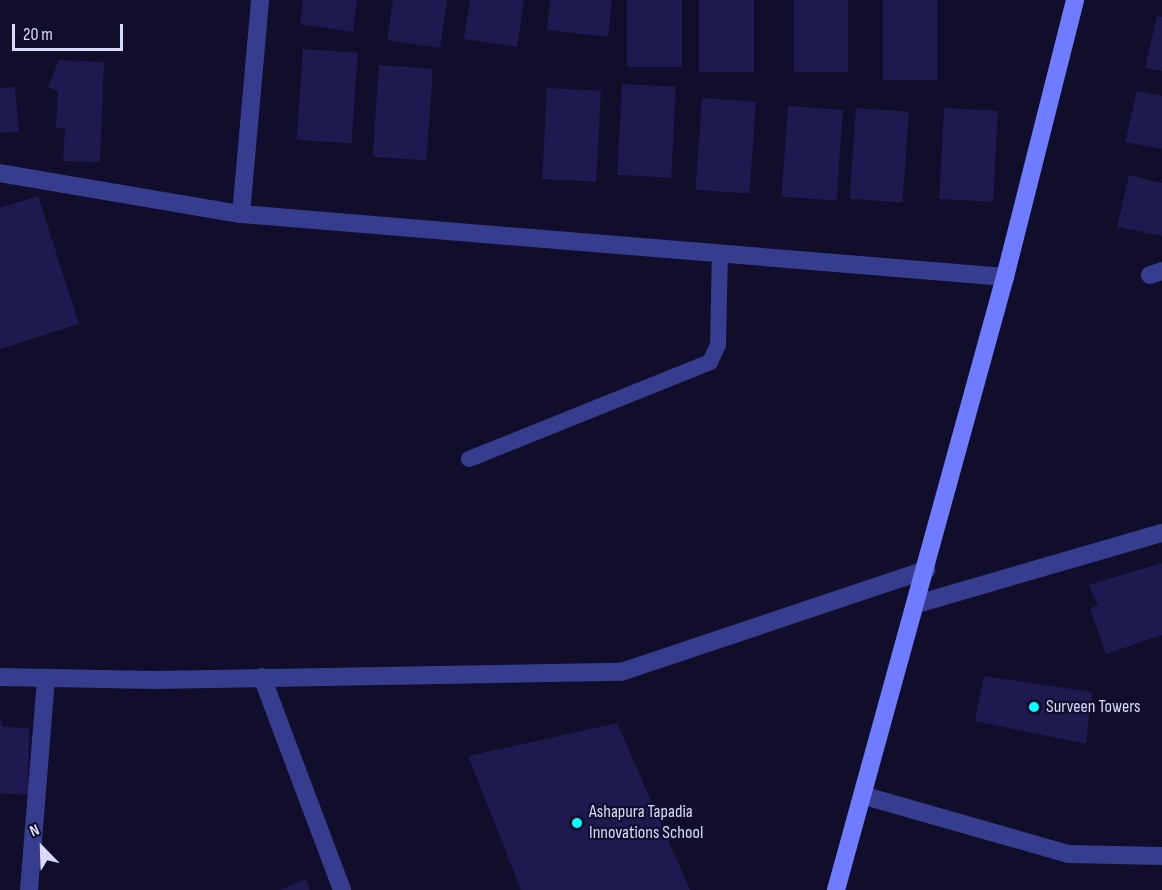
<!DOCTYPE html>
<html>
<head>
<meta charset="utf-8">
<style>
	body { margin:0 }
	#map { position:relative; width:1162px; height:890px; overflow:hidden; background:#100e2b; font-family:"Sofia Sans Condensed",sans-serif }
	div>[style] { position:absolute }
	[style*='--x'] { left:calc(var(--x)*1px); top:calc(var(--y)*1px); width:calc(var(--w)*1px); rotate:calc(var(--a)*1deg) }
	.building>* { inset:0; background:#1e194e; transform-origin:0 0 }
	.lane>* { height:16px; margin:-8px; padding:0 8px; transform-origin:8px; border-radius:8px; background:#363c8e }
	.street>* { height:18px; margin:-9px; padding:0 9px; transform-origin:9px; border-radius:9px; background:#363c8e }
	.secondary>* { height:18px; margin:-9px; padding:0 9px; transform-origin:9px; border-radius:9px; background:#707cff }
	.dots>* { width:16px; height:16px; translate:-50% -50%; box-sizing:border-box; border:3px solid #100e2b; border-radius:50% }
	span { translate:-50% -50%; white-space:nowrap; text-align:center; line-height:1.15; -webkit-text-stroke:4.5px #100e2b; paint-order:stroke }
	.poi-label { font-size:18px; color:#d9d9ff }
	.left { translate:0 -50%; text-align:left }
	.north { position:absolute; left:12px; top:818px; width:60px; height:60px; -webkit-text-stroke:4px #100e2b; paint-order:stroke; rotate:337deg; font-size:16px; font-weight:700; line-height:24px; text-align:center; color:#d9d9ff }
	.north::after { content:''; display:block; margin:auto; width:21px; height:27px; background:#d9d9ff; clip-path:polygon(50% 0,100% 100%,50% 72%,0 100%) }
	.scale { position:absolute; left:12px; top:24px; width:111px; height:27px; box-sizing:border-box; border:3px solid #d9d9ff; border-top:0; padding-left:8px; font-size:18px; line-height:21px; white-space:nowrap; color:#d9d9ff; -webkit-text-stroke:4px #100e2b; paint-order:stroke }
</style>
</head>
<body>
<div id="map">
	<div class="building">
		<div style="clip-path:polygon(303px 0,357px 0,353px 32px,300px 24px)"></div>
		<div style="clip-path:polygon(393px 0,447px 0,440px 48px,387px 40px)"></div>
		<div style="clip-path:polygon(470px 0,524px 0,517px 47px,464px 39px)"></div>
		<div style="clip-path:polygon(550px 0,612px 0,608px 37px,547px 30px)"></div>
		<div style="left:627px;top:0;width:55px;height:67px"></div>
		<div style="left:699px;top:0;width:55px;height:72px"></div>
		<div style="left:794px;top:0;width:54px;height:72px"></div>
		<div style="left:883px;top:0;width:54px;height:80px"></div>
		<div style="clip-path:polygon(1157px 16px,1162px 17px,1162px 71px,1145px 68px)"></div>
		<div style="left:303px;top:49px;width:55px;height:91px;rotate:4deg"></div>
		<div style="clip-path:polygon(59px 60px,104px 62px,100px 162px,63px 161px,65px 128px,56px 128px,58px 91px,48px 87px)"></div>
		<div style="left:379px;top:65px;width:54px;height:92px;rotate:4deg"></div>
		<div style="left:622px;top:84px;width:54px;height:91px;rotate:3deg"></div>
		<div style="clip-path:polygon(15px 87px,19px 132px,0 133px,0 88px)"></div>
		<div style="left:547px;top:88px;width:54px;height:91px;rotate:3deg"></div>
		<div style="clip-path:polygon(1137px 91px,1162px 96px,1162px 149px,1125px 142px)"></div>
		<div style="left:702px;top:98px;width:54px;height:92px;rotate:4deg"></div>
		<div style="left:788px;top:106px;width:55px;height:91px;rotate:4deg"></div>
		<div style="left:856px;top:108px;width:53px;height:91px;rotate:4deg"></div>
		<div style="left:944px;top:108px;width:54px;height:91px;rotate:3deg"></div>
		<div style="clip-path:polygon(1129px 175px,1162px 183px,1162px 236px,1117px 227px)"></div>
		<div style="clip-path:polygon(38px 196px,79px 324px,0 349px,0 208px)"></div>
		<div style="clip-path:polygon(1162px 563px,1162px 635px,1106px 654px,1090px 609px,1098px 605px,1088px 585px)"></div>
		<div style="clip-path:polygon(984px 676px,1092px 692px,1086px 744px,975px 721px)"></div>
		<div style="clip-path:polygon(0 717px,3px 727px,29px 728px,28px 795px,0 793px)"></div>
		<div style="clip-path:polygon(617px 723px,690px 890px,521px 890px,468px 756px)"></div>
		<div style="clip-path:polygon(306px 879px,310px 890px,279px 890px)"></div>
	</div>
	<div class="lane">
		<div style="--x:469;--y:459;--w:260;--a:-21.9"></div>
		<div style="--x:710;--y:362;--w:19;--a:-65"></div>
		<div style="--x:718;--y:345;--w:92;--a:-88.8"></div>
	</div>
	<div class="street">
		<div style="--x:0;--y:173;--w:244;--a:9.7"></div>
		<div style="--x:241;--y:214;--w:767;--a:4.71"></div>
		<div style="--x:241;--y:214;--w:215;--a:-84.9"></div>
		<div style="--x:1150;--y:275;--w:13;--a:-18"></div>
		<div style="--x:917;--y:604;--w:255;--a:-16.2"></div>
		<div style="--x:0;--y:677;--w:155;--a:1.1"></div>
		<div style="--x:155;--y:680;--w:466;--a:-1"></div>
		<div style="--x:621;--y:672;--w:322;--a:-18.5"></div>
		<div style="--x:262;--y:677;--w:228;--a:69.4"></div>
		<div style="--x:865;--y:796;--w:211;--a:15.9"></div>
		<div style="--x:1068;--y:854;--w:94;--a:1.2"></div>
		<div style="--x:29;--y:890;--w:213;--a:-85.4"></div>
	</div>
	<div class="secondary">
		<div style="--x:836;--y:890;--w:636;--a:-74.59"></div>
		<div style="--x:1005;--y:277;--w:286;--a:-75.8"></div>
	</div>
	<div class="dots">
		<div style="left:1034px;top:707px;background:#05fffc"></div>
		<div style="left:577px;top:823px;background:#05fffc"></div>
	</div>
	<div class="poi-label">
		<span class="left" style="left:1046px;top:707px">Surveen Towers</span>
		<span class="left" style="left:589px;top:823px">Ashapura Tapadia<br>Innovations School</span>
	</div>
	<div class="north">N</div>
	<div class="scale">20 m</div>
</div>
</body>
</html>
